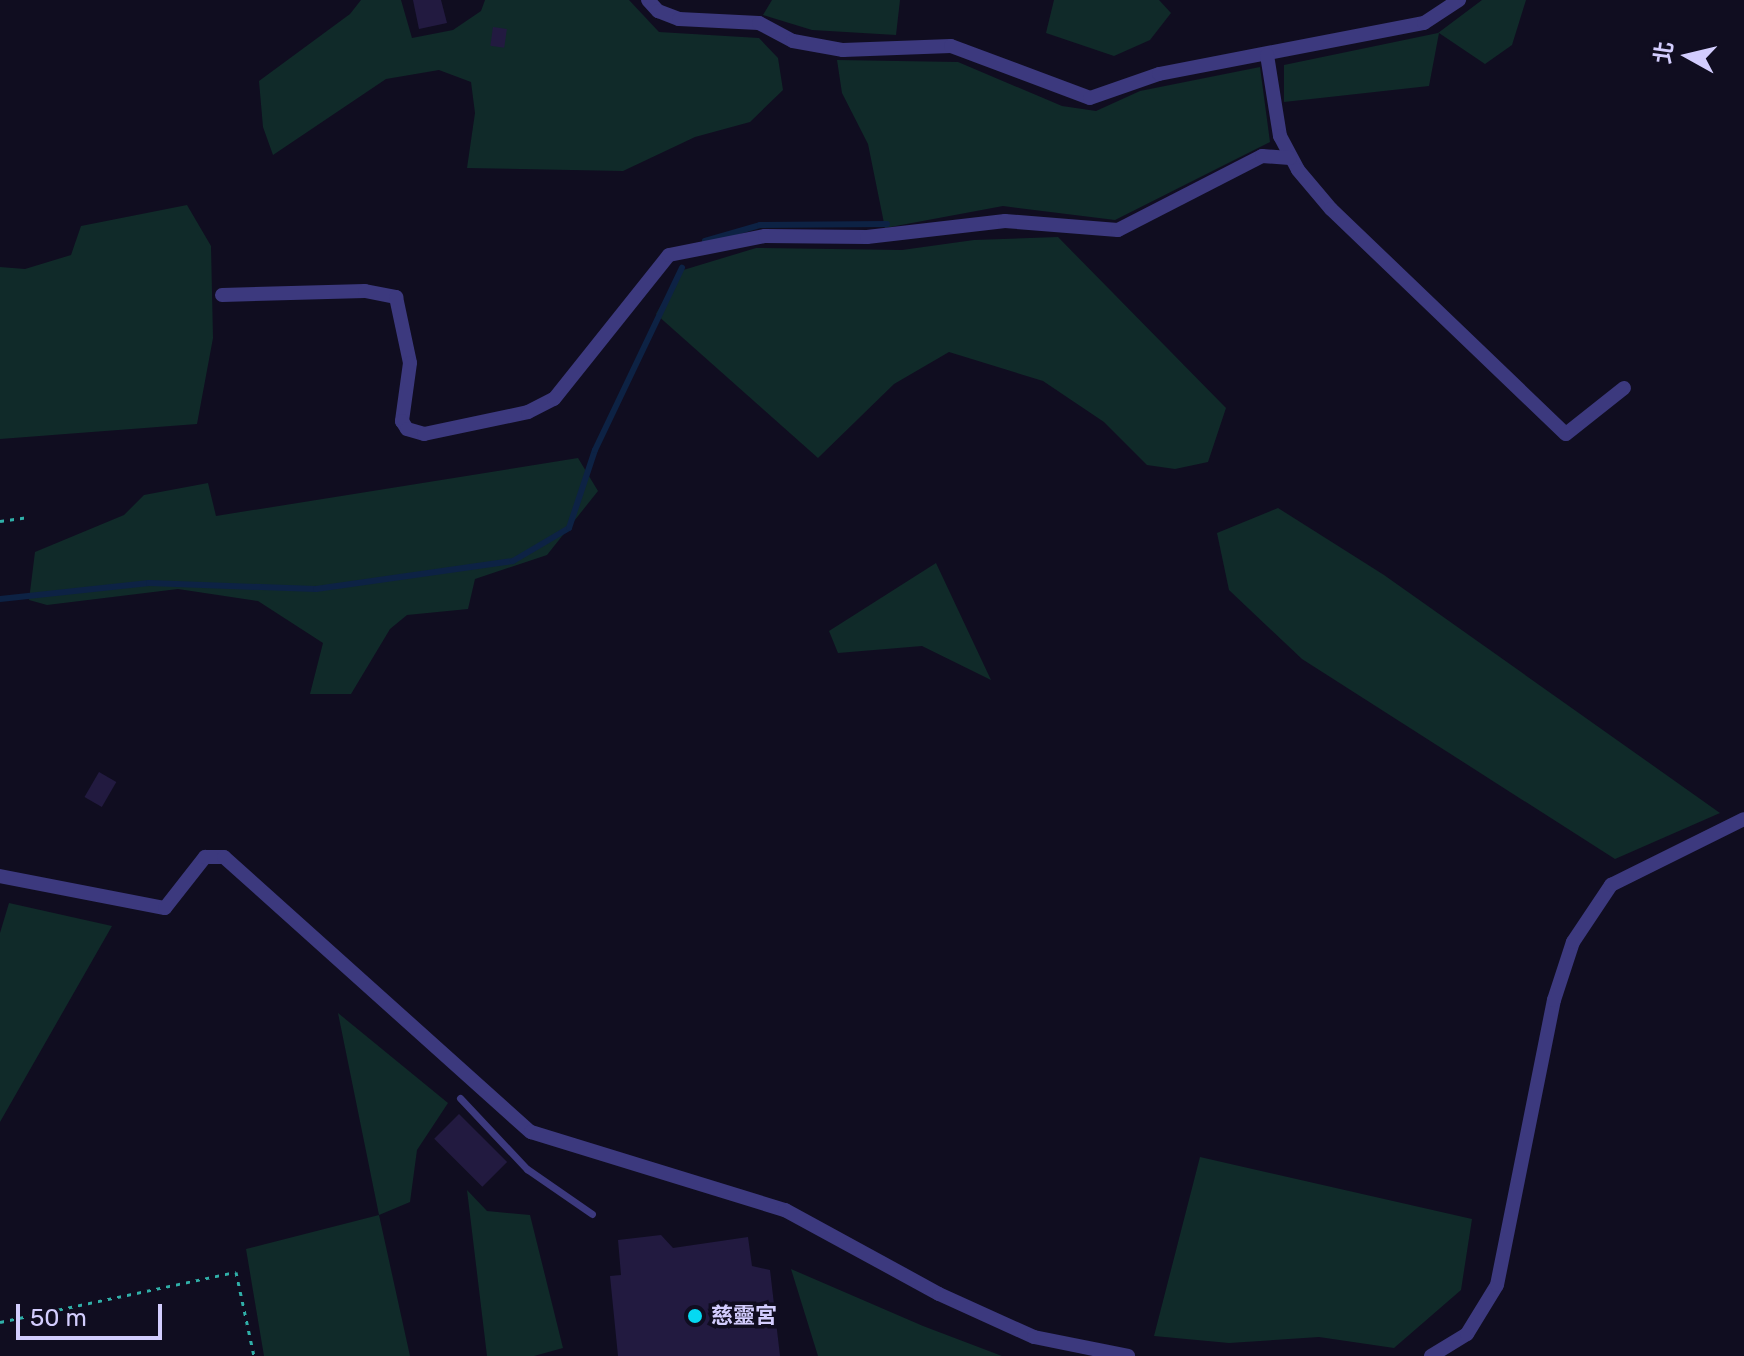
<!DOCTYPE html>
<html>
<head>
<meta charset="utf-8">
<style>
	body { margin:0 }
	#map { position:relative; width:1744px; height:1356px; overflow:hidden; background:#100d20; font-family:Rubik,"Noto Sans TC",sans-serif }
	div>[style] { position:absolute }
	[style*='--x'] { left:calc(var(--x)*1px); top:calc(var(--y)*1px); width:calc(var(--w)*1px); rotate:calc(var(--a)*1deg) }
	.green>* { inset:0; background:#102a29 }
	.stream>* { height:6px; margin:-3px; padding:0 3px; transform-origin:3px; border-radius:3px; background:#0d2244 }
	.building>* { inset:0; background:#221a40; transform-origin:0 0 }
	.path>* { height:3px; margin-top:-1.5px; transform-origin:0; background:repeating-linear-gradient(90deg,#30afa8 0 4px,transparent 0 10px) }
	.service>* { height:7px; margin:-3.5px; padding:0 3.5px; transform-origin:3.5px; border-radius:3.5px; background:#3c397e }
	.minor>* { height:14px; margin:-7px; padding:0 7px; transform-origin:7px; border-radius:7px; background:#3c397e }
	.dots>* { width:22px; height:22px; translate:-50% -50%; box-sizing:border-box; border:4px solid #100d20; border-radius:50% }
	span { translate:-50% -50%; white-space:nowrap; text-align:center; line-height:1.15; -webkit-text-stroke:7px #100d20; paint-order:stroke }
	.poi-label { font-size:22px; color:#d3cdfe; font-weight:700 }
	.left { translate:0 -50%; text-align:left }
	.north { position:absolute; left:1648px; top:16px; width:80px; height:80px; -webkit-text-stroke:6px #100d20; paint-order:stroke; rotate:278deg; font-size:22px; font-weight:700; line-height:32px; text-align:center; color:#d3cdfe }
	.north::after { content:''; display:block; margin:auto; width:28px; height:36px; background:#d3cdfe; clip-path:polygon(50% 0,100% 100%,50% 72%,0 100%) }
	.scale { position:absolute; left:16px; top:1304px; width:146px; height:36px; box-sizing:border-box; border:4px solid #d3cdfe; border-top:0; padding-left:10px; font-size:24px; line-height:28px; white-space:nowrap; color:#d3cdfe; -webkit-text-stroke:6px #100d20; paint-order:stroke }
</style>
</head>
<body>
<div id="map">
	<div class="green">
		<div style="clip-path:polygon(361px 0,401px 0,412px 38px,453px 30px,481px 11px,485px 0,629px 0,659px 32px,759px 38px,778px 58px,783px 90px,750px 122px,695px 137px,623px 171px,467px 168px,475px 113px,471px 82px,439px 70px,386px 79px,273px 155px,263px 127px,259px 81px,350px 14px)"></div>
		<div style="clip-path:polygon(772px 0,900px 0,896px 35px,812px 30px,763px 15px)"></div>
		<div style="clip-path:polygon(1054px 0,1159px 0,1171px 13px,1150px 40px,1114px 56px,1046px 33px)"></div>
		<div style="clip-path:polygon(1482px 0,1526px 0,1512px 45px,1485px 64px,1439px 33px,1429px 86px,1284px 102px,1284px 65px,1438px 33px)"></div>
		<div style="clip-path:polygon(837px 60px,958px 62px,1062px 106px,1096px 111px,1140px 91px,1260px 67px,1270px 142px,1115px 220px,1003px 206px,885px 228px,868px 144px,842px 93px)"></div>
		<div style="clip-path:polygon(187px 205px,211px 246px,213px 338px,197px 424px,0 439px,0 267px,25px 269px,71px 255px,81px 226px)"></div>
		<div style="clip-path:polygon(1058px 237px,1226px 408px,1208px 462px,1175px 469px,1147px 465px,1104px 422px,1043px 381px,949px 352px,894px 384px,818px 458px,656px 314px,680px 271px,756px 248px,902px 250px,974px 240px)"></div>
		<div style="clip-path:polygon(578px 458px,598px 491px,547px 555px,475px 579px,468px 609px,407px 615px,390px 629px,351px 694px,310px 694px,323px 643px,258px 601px,178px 589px,47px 605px,29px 600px,35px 552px,124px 515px,144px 495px,208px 483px,216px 516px)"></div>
		<div style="clip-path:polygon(1278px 508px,1384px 575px,1720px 813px,1615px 859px,1302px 659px,1229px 590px,1217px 533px)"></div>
		<div style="clip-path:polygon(936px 563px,991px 680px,922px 646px,838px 653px,829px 631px)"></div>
		<div style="clip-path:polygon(9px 903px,112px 926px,0 1122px,0 933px)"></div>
		<div style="clip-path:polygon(338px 1013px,448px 1103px,417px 1150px,410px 1202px,379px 1215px,410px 1356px,264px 1356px,246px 1249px,379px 1215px)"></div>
		<div style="clip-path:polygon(1200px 1157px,1472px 1219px,1461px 1290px,1394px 1348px,1319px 1337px,1229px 1343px,1154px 1336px)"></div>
		<div style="clip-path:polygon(467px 1190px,487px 1211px,530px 1215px,563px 1348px,534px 1356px,487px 1356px)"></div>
		<div style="clip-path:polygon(791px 1269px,923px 1326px,1002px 1356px,818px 1356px)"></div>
	</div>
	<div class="stream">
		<div style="--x:705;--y:241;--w:57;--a:-16.2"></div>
		<div style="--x:760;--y:225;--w:127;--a:-0.5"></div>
		<div style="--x:0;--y:599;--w:150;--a:-6.1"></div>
		<div style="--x:149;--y:583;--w:167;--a:2.1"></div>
		<div style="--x:316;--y:589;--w:199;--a:-8.1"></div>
		<div style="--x:513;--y:561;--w:65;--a:-30.5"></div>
		<div style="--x:569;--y:528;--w:82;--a:-71.6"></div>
		<div style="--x:595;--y:450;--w:202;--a:-64.5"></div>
	</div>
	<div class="building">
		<div style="clip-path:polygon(413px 0,441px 0,447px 23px,419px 29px)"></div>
		<div style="left:493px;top:27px;width:14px;height:19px;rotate:8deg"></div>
		<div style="left:99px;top:772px;width:20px;height:29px;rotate:30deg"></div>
		<div style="left:459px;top:1114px;width:68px;height:35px;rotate:45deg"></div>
		<div style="clip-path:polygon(661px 1235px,673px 1248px,748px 1237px,752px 1266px,770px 1270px,780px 1356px,618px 1356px,610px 1276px,621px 1275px,618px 1240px)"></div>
	</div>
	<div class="path">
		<div style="--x:0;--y:521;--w:29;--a:-8"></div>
		<div style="--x:0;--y:1322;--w:241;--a:-12"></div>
		<div style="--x:236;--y:1272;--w:86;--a:77.9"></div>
	</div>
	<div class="service">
		<div style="--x:460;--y:1098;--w:98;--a:46.7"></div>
		<div style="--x:527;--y:1169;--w:79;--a:34.7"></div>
	</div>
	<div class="minor">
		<div style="--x:648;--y:0;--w:15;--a:48"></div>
		<div style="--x:658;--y:11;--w:22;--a:21"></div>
		<div style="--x:679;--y:19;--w:80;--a:2.9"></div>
		<div style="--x:759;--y:23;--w:38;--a:28"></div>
		<div style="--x:793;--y:41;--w:51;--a:10.2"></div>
		<div style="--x:843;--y:50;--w:108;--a:-2.1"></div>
		<div style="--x:951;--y:46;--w:148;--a:20.5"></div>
		<div style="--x:1090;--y:98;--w:73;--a:-19.2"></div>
		<div style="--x:1159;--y:74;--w:270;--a:-10.9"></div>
		<div style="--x:1424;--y:23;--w:42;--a:-33.3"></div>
		<div style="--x:1267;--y:55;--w:82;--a:80.9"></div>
		<div style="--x:1280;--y:136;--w:38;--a:62"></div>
		<div style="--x:1298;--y:170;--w:51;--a:49.8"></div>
		<div style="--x:1331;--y:209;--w:325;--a:43.8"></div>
		<div style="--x:1566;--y:434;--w:74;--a:-38.4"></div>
		<div style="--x:222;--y:295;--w:143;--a:-1.6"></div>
		<div style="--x:365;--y:291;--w:32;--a:11"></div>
		<div style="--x:396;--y:297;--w:67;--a:78"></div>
		<div style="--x:410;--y:363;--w:59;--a:97.9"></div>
		<div style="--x:402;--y:421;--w:9;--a:58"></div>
		<div style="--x:407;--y:429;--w:18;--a:16"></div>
		<div style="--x:424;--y:434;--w:106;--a:-11.9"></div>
		<div style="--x:528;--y:412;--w:29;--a:-27"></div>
		<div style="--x:554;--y:399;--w:184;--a:-51.4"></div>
		<div style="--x:669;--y:255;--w:98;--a:-11.2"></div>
		<div style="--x:765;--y:236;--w:102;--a:0.6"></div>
		<div style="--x:867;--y:237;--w:139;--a:-6.6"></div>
		<div style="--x:1005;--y:221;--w:113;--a:4.6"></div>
		<div style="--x:1118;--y:230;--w:162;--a:-27.2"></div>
		<div style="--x:1262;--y:156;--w:28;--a:4"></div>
		<div style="--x:0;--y:876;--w:168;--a:11"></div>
		<div style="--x:165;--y:908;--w:65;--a:-51.9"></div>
		<div style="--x:205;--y:857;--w:19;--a:0"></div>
		<div style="--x:224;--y:857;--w:412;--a:41.9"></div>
		<div style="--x:531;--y:1132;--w:266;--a:17.1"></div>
		<div style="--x:785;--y:1210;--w:175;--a:28.6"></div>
		<div style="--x:939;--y:1294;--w:104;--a:24.4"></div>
		<div style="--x:1034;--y:1337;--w:96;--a:11.4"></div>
		<div style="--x:1431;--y:1356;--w:42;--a:-31.4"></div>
		<div style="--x:1467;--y:1334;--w:57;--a:-58.5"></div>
		<div style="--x:1497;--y:1285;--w:291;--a:-78.7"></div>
		<div style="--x:1554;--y:1000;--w:61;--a:-71.9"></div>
		<div style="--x:1573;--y:942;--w:69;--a:-56.3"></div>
		<div style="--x:1611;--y:885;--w:148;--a:-26.4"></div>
	</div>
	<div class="dots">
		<div style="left:695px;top:1316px;background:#05d9f2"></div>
	</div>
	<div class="poi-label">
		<span class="left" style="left:711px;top:1316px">慈靈宮</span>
	</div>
	<div class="north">北</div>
	<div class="scale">50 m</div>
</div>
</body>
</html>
